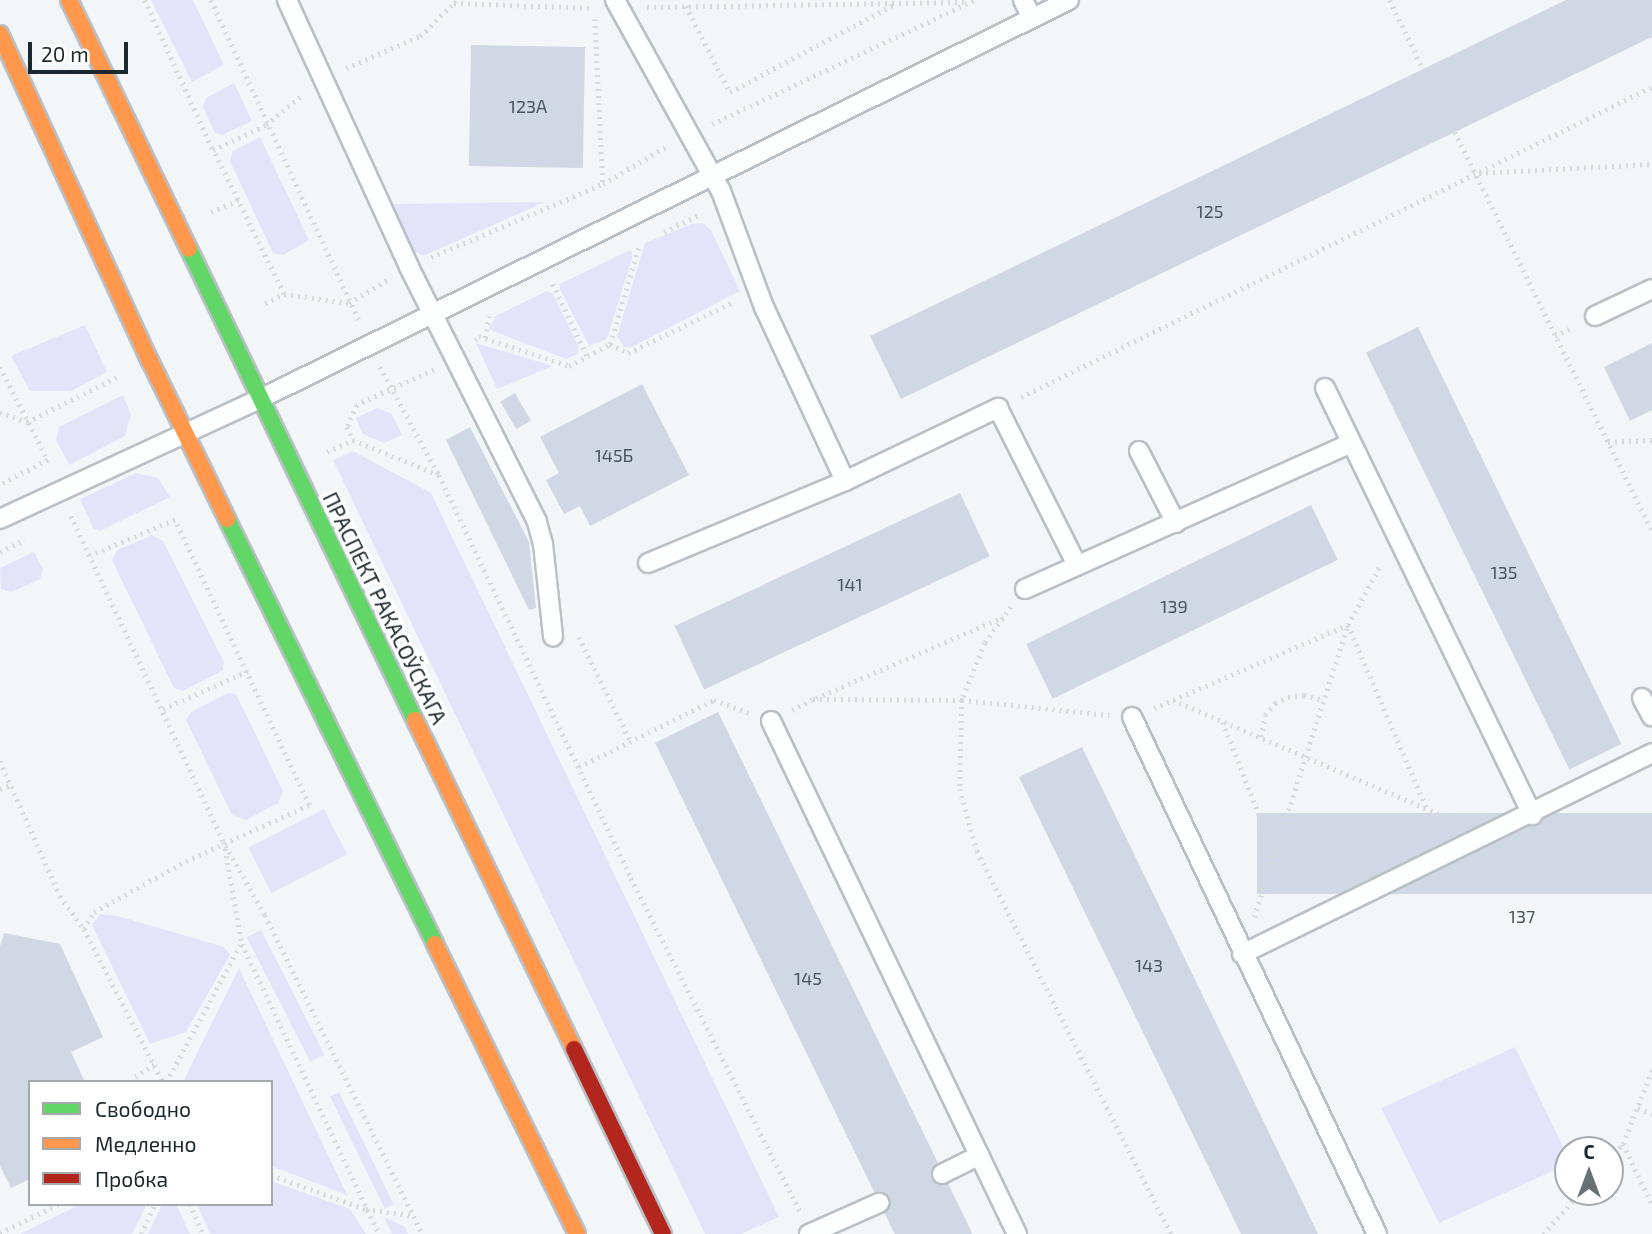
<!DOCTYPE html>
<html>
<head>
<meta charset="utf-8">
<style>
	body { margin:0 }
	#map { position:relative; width:1652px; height:1234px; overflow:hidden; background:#f3f6f8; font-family:"Exo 2",sans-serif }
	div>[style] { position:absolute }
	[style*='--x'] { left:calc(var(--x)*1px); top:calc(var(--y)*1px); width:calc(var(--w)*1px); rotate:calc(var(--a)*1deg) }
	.green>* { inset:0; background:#e3e4fa; transform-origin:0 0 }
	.building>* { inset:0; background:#d0d8e5; transform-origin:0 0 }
	.path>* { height:4.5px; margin-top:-2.25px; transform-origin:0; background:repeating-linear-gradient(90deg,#d8d9da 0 2px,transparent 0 7px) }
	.roads { filter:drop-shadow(2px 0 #b9c0c5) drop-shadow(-2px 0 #b9c0c5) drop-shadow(0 2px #b9c0c5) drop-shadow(0 -2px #b9c0c5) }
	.lane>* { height:18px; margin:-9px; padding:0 9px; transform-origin:9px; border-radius:9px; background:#fdfefe }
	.fast>* { height:16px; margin:-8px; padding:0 8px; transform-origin:8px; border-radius:8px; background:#63d668 }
	.slow>* { height:16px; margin:-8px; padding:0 8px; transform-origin:8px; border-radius:8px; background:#ff974d }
	.jam>* { height:16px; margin:-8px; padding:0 8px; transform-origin:8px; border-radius:8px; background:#b3261e }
	span { translate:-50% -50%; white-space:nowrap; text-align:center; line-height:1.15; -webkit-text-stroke:7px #fff; paint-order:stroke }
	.number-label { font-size:18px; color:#48545c }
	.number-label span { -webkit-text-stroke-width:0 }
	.street-label { font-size:21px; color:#1b282f }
	.legend { position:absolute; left:28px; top:1080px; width:245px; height:126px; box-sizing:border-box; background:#fff; border:2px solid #a4a9ac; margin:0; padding:9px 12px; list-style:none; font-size:21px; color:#1b282f }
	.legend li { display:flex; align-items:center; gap:14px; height:35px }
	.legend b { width:35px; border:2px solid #a4a9ac }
	.north { position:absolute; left:1554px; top:1136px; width:70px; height:70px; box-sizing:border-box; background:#fff; border:2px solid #a4a9ac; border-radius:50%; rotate:0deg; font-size:19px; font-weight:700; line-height:28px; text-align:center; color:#1b282f }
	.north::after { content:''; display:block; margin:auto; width:24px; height:32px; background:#677075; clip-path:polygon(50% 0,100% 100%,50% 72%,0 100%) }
	.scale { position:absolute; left:28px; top:42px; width:100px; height:32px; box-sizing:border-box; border:4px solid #1b282f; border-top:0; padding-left:9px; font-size:21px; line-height:24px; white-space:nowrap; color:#1b282f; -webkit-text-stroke:5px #fff; paint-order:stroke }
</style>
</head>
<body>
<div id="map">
	<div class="green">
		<div style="clip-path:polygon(151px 0,193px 0,224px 65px,192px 82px)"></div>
		<div style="clip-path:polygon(234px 83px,252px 121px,222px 135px,215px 133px,203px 107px,206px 98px)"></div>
		<div style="clip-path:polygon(260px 137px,309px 240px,283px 255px,273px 253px,230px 161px,233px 151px)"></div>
		<div style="clip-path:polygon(545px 202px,423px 256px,410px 249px,391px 204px)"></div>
		<div style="clip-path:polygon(703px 223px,711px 230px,740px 291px,630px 348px,624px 347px,617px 336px,645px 243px,692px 224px)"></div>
		<div style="clip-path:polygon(630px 250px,633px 255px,607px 339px,589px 346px,560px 289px,560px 284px)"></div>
		<div style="clip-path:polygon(547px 291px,553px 294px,579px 347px,578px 354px,566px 359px,488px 329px,496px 316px)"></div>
		<div style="clip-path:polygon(85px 325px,107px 372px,71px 391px,30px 391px,11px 356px)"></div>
		<div style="clip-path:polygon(476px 343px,553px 366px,497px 389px)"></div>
		<div style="clip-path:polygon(123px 395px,131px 415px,125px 436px,69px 465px,56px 440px,59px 427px)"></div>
		<div style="clip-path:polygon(377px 408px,392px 414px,402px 435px,384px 443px,363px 434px,356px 418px)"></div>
		<div style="clip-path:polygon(353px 451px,431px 493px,779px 1217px,741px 1234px,705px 1234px,333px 460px)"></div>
		<div style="clip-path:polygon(136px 473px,158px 478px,170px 497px,100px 531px,93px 528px,80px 499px)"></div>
		<div style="clip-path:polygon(152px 535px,163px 541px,224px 662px,223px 670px,183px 691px,174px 688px,112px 560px,117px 550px)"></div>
		<div style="clip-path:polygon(34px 552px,43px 569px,40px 579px,12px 592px,1px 589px,0 568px)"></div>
		<div style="clip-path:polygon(228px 693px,236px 694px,283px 791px,278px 803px,246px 820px,232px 815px,186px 720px,191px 712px)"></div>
		<div style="left:324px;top:809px;width:51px;height:85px;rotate:63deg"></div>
		<div style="clip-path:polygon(100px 914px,118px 916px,224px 947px,230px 955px,186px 1032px,150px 1044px,92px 925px)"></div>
		<div style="left:261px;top:930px;width:140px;height:16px;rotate:63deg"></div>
		<div style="clip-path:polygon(239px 968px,347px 1195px,271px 1166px,271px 1082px,183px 1082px)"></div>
		<div style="clip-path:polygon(1515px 1047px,1568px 1157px,1568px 1164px,1439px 1223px,1381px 1108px)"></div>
		<div style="left:339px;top:1092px;width:125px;height:10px;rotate:64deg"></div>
		<div style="clip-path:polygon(271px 1181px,350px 1209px,366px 1234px,210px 1234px,197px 1204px,271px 1204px)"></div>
		<div style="clip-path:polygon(81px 1204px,147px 1204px,132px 1234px,20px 1234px)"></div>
		<div style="clip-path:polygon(162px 1204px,176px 1204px,190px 1234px,148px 1234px)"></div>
		<div style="clip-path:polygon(384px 1217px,405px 1227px,408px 1234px,392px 1234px)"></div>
	</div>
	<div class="building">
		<div style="clip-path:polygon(1566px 0,1652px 0,1652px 37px,901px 399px,870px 336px)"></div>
		<div style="left:471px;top:45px;width:114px;height:121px;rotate:1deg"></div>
		<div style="left:1418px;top:327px;width:464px;height:58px;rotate:64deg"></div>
		<div style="clip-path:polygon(1652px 343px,1652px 410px,1630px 421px,1604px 367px)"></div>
		<div style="clip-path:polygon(642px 384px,689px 475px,590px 526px,580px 506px,564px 514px,546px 480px,559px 473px,540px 437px)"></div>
		<div style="left:515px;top:393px;width:32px;height:17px;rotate:60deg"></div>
		<div style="clip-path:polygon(470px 427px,529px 542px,536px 608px,529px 610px,446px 440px)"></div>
		<div style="left:960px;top:493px;width:70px;height:315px;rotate:65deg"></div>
		<div style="left:1311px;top:505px;width:61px;height:317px;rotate:64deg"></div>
		<div style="left:718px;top:712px;width:580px;height:70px;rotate:64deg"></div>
		<div style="clip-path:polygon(1082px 747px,1171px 930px,1318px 1234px,1241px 1234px,1019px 777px)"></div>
		<div style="left:1652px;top:813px;width:81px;height:395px;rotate:90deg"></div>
		<div style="clip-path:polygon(4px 933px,60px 944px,103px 1037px,71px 1052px,85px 1082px,30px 1082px,30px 1179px,11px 1188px,0 1166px,0 946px)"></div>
	</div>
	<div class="path">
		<div style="--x:145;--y:0;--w:165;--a:65.6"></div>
		<div style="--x:211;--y:0;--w:356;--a:65.2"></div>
		<div style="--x:1390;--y:0;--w:76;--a:64.4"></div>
		<div style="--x:454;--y:3;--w:139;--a:2.1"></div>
		<div style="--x:686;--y:6;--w:97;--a:62.9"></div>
		<div style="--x:730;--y:92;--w:189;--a:-28.1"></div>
		<div style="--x:647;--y:7;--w:320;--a:-0.9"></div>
		<div style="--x:595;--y:19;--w:165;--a:87.2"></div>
		<div style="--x:346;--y:68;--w:81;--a:-23.4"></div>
		<div style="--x:420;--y:36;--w:50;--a:-44.2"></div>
		<div style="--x:712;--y:124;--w:290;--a:-25.3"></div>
		<div style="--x:1455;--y:132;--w:445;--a:63.7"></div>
		<div style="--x:1479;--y:173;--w:173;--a:-3"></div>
		<div style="--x:211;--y:212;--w:30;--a:-23"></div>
		<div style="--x:664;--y:232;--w:37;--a:-26"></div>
		<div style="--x:431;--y:257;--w:187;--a:-23"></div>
		<div style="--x:603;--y:184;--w:77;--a:-30.6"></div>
		<div style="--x:553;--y:284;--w:80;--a:64.7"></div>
		<div style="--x:284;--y:294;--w:161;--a:-116.2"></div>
		<div style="--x:213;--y:150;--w:59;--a:-25.3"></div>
		<div style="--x:266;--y:125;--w:48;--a:-40"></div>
		<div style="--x:265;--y:303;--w:21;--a:-25"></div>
		<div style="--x:284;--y:294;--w:66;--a:7.9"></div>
		<div style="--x:349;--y:303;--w:47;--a:-31"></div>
		<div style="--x:1555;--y:336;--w:20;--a:-27"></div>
		<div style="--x:485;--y:338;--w:22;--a:-80"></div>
		<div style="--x:475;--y:340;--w:6;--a:-45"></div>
		<div style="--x:479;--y:336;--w:95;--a:18.4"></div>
		<div style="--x:569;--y:366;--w:47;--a:-28.2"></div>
		<div style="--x:610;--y:344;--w:20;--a:27"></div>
		<div style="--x:628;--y:353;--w:119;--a:-25.9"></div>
		<div style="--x:610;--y:344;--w:105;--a:-73.5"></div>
		<div style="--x:0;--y:367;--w:105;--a:62.7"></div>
		<div style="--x:48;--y:460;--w:54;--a:152.5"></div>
		<div style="--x:380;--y:367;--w:123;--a:61.4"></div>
		<div style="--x:439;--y:475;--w:446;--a:64.5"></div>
		<div style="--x:631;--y:878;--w:373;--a:63.1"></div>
		<div style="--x:434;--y:370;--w:85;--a:155.6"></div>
		<div style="--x:357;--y:405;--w:24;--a:114"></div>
		<div style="--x:347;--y:427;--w:14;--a:65"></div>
		<div style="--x:353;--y:440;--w:93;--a:22.1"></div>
		<div style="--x:1021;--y:397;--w:703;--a:-26.16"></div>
		<div style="--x:0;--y:412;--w:29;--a:20"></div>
		<div style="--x:27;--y:422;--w:101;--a:-26.6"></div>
		<div style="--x:1608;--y:442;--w:44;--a:-2.6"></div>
		<div style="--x:327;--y:452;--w:29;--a:-25"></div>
		<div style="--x:71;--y:516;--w:360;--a:64.9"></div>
		<div style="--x:224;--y:842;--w:104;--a:80"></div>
		<div style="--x:242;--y:944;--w:321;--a:64.7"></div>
		<div style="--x:0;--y:552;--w:28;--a:-27"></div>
		<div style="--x:1011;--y:607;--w:44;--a:125.8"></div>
		<div style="--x:985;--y:643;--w:61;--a:112"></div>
		<div style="--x:962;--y:700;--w:89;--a:91.3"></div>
		<div style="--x:960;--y:789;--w:64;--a:74.7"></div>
		<div style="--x:977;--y:851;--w:429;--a:63.1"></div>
		<div style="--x:579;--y:637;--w:115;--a:63.7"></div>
		<div style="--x:816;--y:698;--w:204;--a:-23.4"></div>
		<div style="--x:1173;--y:700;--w:307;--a:23.2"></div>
		<div style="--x:1154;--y:708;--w:211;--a:-23.2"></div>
		<div style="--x:1348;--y:625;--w:202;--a:66.7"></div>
		<div style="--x:163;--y:709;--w:93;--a:-24.1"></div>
		<div style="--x:792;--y:710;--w:24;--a:-28"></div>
		<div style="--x:813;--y:699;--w:149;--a:0.4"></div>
		<div style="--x:962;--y:700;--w:148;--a:5.8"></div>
		<div style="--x:1223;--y:722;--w:141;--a:68.7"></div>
		<div style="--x:1261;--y:737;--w:22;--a:-80"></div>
		<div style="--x:1265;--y:715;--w:16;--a:-50"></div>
		<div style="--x:1275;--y:703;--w:14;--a:-25"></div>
		<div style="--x:1288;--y:697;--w:16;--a:-7"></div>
		<div style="--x:1304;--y:695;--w:20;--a:15"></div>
		<div style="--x:0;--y:761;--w:148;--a:66"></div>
		<div style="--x:60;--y:896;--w:41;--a:54"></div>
		<div style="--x:84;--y:929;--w:172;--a:62.7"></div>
		<div style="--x:579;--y:767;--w:151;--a:-26.4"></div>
		<div style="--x:714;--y:700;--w:37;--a:20"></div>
		<div style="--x:0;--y:789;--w:12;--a:-20"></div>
		<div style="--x:226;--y:846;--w:79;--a:60.5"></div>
		<div style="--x:265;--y:915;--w:356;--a:63.7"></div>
		<div style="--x:1254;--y:917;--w:307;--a:-72.2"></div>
		<div style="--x:1348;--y:625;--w:69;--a:-61.6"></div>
		<div style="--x:84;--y:929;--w:20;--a:-60"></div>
		<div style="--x:94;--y:912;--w:105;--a:-29"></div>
		<div style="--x:186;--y:861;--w:135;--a:-24.5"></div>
		<div style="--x:309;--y:805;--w:315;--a:-115.2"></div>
		<div style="--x:175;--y:520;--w:92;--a:157"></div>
		<div style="--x:137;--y:1082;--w:5;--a:-112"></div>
		<div style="--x:135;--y:1077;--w:24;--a:-33"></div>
		<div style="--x:166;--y:1082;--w:157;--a:-61.5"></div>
		<div style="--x:1638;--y:1108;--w:15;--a:23"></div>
		<div style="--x:1623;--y:1144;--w:67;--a:64.2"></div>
		<div style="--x:1610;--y:1159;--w:20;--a:-49"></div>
		<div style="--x:1623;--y:1144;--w:79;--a:-68.6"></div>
		<div style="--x:271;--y:1175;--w:101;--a:19.7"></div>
		<div style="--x:366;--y:1209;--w:49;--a:8.3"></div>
		<div style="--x:190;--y:1204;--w:33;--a:67"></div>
		<div style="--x:0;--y:1233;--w:66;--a:-26.2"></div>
		<div style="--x:141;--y:1234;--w:33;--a:-65"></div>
		<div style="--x:1543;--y:1234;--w:57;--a:-47.9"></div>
	</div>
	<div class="roads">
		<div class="lane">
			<div style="--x:287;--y:0;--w:294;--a:65.4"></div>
			<div style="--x:409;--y:267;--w:285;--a:63.3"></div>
			<div style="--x:537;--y:522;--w:23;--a:75"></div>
			<div style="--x:543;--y:544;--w:93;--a:83.8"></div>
			<div style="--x:615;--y:0;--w:218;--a:61"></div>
			<div style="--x:721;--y:191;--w:124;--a:69.7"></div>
			<div style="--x:764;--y:307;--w:192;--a:65"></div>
			<div style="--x:845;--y:481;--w:170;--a:-25.5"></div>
			<div style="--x:998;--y:408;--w:176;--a:63.3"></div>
			<div style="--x:1023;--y:0;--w:20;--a:63"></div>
			<div style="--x:1595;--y:316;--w:63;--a:-25.3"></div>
			<div style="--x:1325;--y:388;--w:475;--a:64.1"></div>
			<div style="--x:1139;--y:451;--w:81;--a:62.8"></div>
			<div style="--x:0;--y:519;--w:286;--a:-24.8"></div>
			<div style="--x:260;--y:399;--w:902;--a:-26.25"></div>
			<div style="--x:648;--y:563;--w:213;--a:-22.6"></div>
			<div style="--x:1025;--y:589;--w:357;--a:-24.1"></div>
			<div style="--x:1642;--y:698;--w:21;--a:62"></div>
			<div style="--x:1132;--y:717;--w:572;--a:64.64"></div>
			<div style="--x:771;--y:721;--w:569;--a:64.38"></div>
			<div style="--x:1242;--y:954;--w:457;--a:-26.1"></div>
			<div style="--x:942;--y:1174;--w:42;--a:-26.6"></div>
			<div style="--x:809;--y:1234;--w:77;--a:-23.9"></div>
		</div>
		<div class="fast">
			<div style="--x:189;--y:249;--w:522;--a:64.37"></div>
			<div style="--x:227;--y:519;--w:473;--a:63.9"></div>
		</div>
		<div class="slow">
			<div style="--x:69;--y:0;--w:276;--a:64.3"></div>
			<div style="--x:0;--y:34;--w:360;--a:65.4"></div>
			<div style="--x:150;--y:361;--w:176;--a:64"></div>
			<div style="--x:415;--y:720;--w:365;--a:64.2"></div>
			<div style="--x:435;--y:944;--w:323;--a:63.9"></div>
		</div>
		<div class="jam">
			<div style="--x:574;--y:1049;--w:205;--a:64.3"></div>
		</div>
	</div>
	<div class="number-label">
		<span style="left:528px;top:106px">123А</span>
		<span style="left:1210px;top:211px">125</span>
		<span style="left:614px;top:455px">145Б</span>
		<span style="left:1504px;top:572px">135</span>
		<span style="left:850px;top:584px">141</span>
		<span style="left:1174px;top:606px">139</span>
		<span style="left:1522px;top:916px">137</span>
		<span style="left:1149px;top:965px">143</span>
		<span style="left:808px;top:978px">145</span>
	</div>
	<div class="street-label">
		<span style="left:385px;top:608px;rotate:64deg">ПРАСПЕКТ РАКАСОЎСКАГА</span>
	</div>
	<ul class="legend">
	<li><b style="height:9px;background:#63d668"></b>Свободно</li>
	<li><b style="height:9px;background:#ff974d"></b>Медленно</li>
	<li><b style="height:9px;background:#b3261e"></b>Пробка</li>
	</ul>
	<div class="north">С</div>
	<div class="scale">20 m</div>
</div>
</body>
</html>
